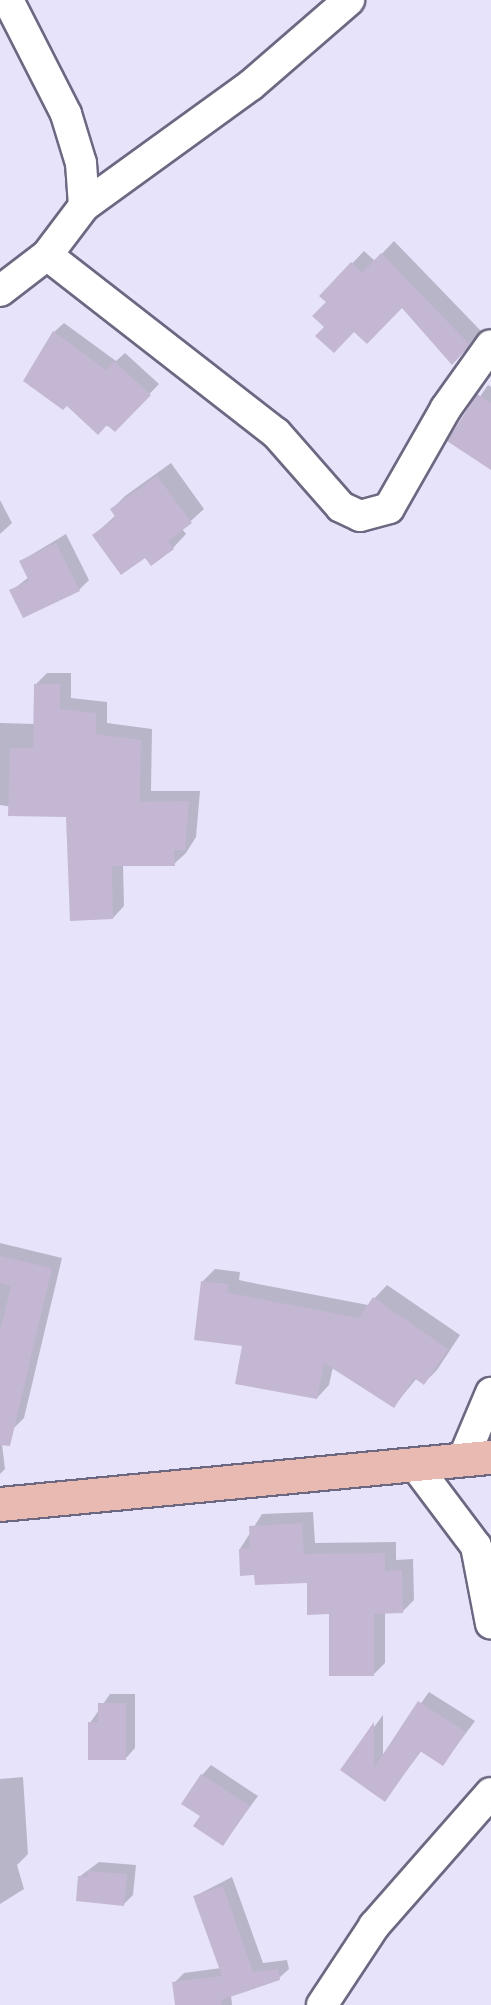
<!DOCTYPE html>
<html>
<head>
<meta charset="utf-8">
<style>
	body { margin:0 }
	#map { position:relative; width:491px; height:2005px; overflow:hidden; background:#e7e3fb; font-family:Lora,serif }
	div>[style] { position:absolute }
	[style*='--x'] { left:calc(var(--x)*1px); top:calc(var(--y)*1px); width:calc(var(--w)*1px); rotate:calc(var(--a)*1deg) }
	.shadow>* { inset:0; background:#0003 }
	.building>* { inset:0; background:#c4b7d3 }
	.roads { filter:drop-shadow(2px 0 #6d6882) drop-shadow(-2px 0 #6d6882) drop-shadow(0 2px #6d6882) drop-shadow(0 -2px #6d6882) }
	.minor>* { height:30px; margin:-15px; padding:0 15px; transform-origin:15px; border-radius:15px; background:#fff }
	.major>* { height:33px; margin:-16.5px; padding:0 16.5px; transform-origin:16.5px; border-radius:16.5px; background:#e8bab2 }
	span { translate:-50% -50%; white-space:nowrap; text-align:center; line-height:1.15; -webkit-text-stroke:4.5px #f4f2fe; paint-order:stroke }
</style>
</head>
<body>
<div id="map">
	<div class="shadow">
		<div style="clip-path:polygon(394px 241px,481px 331px,464px 350px,402px 306px,354px 330px,326px 327px,328px 302px,321px 296px,364px 251px,375px 261px)"></div>
		<div style="clip-path:polygon(64px 323px,116px 361px,125px 353px,159px 384px,115px 430px,67px 405px,54px 332px)"></div>
		<div style="clip-path:polygon(488px 385px,491px 387px,491px 468px,449px 441px)"></div>
		<div style="clip-path:polygon(171px 463px,204px 509px,182px 529px,186px 534px,173px 548px,145px 556px,94px 535px,116px 515px,112px 509px,125px 496px)"></div>
		<div style="clip-path:polygon(0 500px,12px 523px,0 534px)"></div>
		<div style="clip-path:polygon(66px 534px,89px 580px,79px 590px,11px 591px,29px 577px,21px 561px)"></div>
		<div style="clip-path:polygon(47px 673px,71px 673px,71px 698px,107px 702px,107px 723px,152px 729px,151px 791px,200px 791px,196px 837px,186px 853px,174px 864px,123px 864px,124px 906px,113px 918px,68px 816px,0 805px,0 723px,35px 724px,36px 684px)"></div>
		<div style="clip-path:polygon(0 1243px,62px 1258px,24px 1418px,13px 1429px,0 1426px)"></div>
		<div style="clip-path:polygon(215px 1269px,240px 1272px,239px 1280px,248px 1282px,368px 1305px,387px 1285px,460px 1335px,437px 1370px,424px 1383px,417px 1378px,394px 1406px,333px 1367px,329px 1385px,317px 1398px,244px 1344px,202px 1282px)"></div>
		<div style="clip-path:polygon(0 1428px,5px 1469px,0 1474px)"></div>
		<div style="clip-path:polygon(313px 1512px,315px 1543px,396px 1542px,396px 1560px,413px 1559px,414px 1600px,402px 1612px,385px 1612px,385px 1663px,373px 1675px,308px 1581px,256px 1573px,240px 1549px,262px 1514px)"></div>
		<div style="clip-path:polygon(429px 1692px,475px 1721px,443px 1764px,422px 1750px,385px 1800px,342px 1770px,383px 1715px,383px 1757px)"></div>
		<div style="clip-path:polygon(110px 1694px,135px 1694px,135px 1748px,126px 1758px,90px 1723px)"></div>
		<div style="clip-path:polygon(211px 1765px,258px 1796px,223px 1844px,202px 1815px,202px 1775px)"></div>
		<div style="clip-path:polygon(23px 1777px,28px 1854px,17px 1865px,24px 1889px,0 1904px,0 1779px)"></div>
		<div style="clip-path:polygon(99px 1862px,136px 1865px,133px 1895px,124px 1904px,79px 1877px)"></div>
		<div style="clip-path:polygon(232px 1877px,263px 1963px,287px 1960px,289px 1969px,279px 1978px,231px 1995px,232px 2005px,177px 2005px,174px 1983px,184px 1973px,221px 1968px,195px 1896px)"></div>
	</div>
	<div class="building">
		<div style="clip-path:polygon(381px 253px,470px 345px,452px 365px,402px 308px,367px 344px,354px 332px,334px 353px,315px 336px,324px 327px,312px 316px,326px 302px,319px 296px,351px 262px,362px 273px)"></div>
		<div style="clip-path:polygon(53px 331px,106px 370px,114px 361px,151px 395px,115px 432px,107px 425px,98px 435px,67px 406px,63px 410px,23px 381px)"></div>
		<div style="clip-path:polygon(477px 394px,491px 403px,491px 470px,447px 441px)"></div>
		<div style="clip-path:polygon(157px 476px,192px 523px,168px 541px,174px 549px,151px 566px,145px 558px,121px 575px,92px 535px,116px 518px,110px 509px)"></div>
		<div style="clip-path:polygon(56px 543px,80px 591px,23px 618px,9px 590px,29px 581px,19px 561px)"></div>
		<div style="clip-path:polygon(34px 684px,60px 684px,60px 709px,96px 713px,96px 734px,141px 740px,140px 802px,189px 801px,185px 850px,174px 850px,175px 866px,112px 866px,113px 919px,70px 921px,66px 817px,8px 816px,10px 748px,33px 748px)"></div>
		<div style="clip-path:polygon(0 1256px,52px 1268px,10px 1446px,0 1445px,0 1331px,11px 1286px,0 1283px)"></div>
		<div style="clip-path:polygon(201px 1281px,228px 1284px,227px 1292px,235px 1294px,359px 1318px,373px 1297px,448px 1349px,424px 1385px,414px 1378px,394px 1408px,324px 1363px,317px 1399px,235px 1384px,242px 1346px,194px 1340px)"></div>
		<div style="clip-path:polygon(302px 1523px,304px 1554px,385px 1553px,385px 1571px,402px 1570px,403px 1613px,374px 1614px,374px 1676px,329px 1676px,329px 1614px,307px 1615px,307px 1583px,255px 1585px,254px 1575px,240px 1576px,239px 1549px,250px 1548px,249px 1526px)"></div>
		<div style="clip-path:polygon(418px 1701px,466px 1732px,443px 1766px,420px 1751px,385px 1802px,340px 1770px,374px 1722px,374px 1768px)"></div>
		<div style="clip-path:polygon(98px 1703px,126px 1703px,126px 1760px,88px 1760px,88px 1722px,98px 1722px)"></div>
		<div style="clip-path:polygon(201px 1774px,250px 1806px,223px 1846px,193px 1826px,200px 1816px,181px 1804px)"></div>
		<div style="clip-path:polygon(88px 1871px,127px 1874px,124px 1906px,76px 1901px,78px 1876px,87px 1877px)"></div>
		<div style="clip-path:polygon(223px 1886px,253px 1972px,278px 1969px,280px 1980px,221px 2000px,222px 2005px,175px 2005px,172px 1982px,222px 1976px,193px 1896px)"></div>
	</div>
	<div class="roads">
		<div class="minor">
			<div style="--x:8;--y:0;--w:128;--a:63"></div>
			<div style="--x:66;--y:114;--w:51;--a:73"></div>
			<div style="--x:81;--y:163;--w:43;--a:86"></div>
			<div style="--x:47;--y:255;--w:290;--a:37.9"></div>
			<div style="--x:276;--y:433;--w:98;--a:48.7"></div>
			<div style="--x:341;--y:507;--w:21;--a:25"></div>
			<div style="--x:360;--y:516;--w:30;--a:-15"></div>
			<div style="--x:389;--y:508;--w:115;--a:-60.3"></div>
			<div style="--x:446;--y:408;--w:77;--a:-54.5"></div>
			<div style="--x:0;--y:291;--w:59;--a:-37.5"></div>
			<div style="--x:47;--y:255;--w:61;--a:-52.9"></div>
			<div style="--x:84;--y:206;--w:206;--a:-35.9"></div>
			<div style="--x:251;--y:85;--w:130;--a:-40.9"></div>
			<div style="--x:463;--y:1459;--w:72;--a:-67"></div>
			<div style="--x:415;--y:1465;--w:101;--a:53"></div>
			<div style="--x:476;--y:1546;--w:79;--a:79.1"></div>
			<div style="--x:322;--y:2005;--w:95;--a:-56.6"></div>
			<div style="--x:374;--y:1926;--w:177;--a:-48.7"></div>
		</div>
		<div class="major">
			<div style="--x:0;--y:1504;--w:493;--a:-5.5"></div>
		</div>
	</div>
</div>
</body>
</html>
